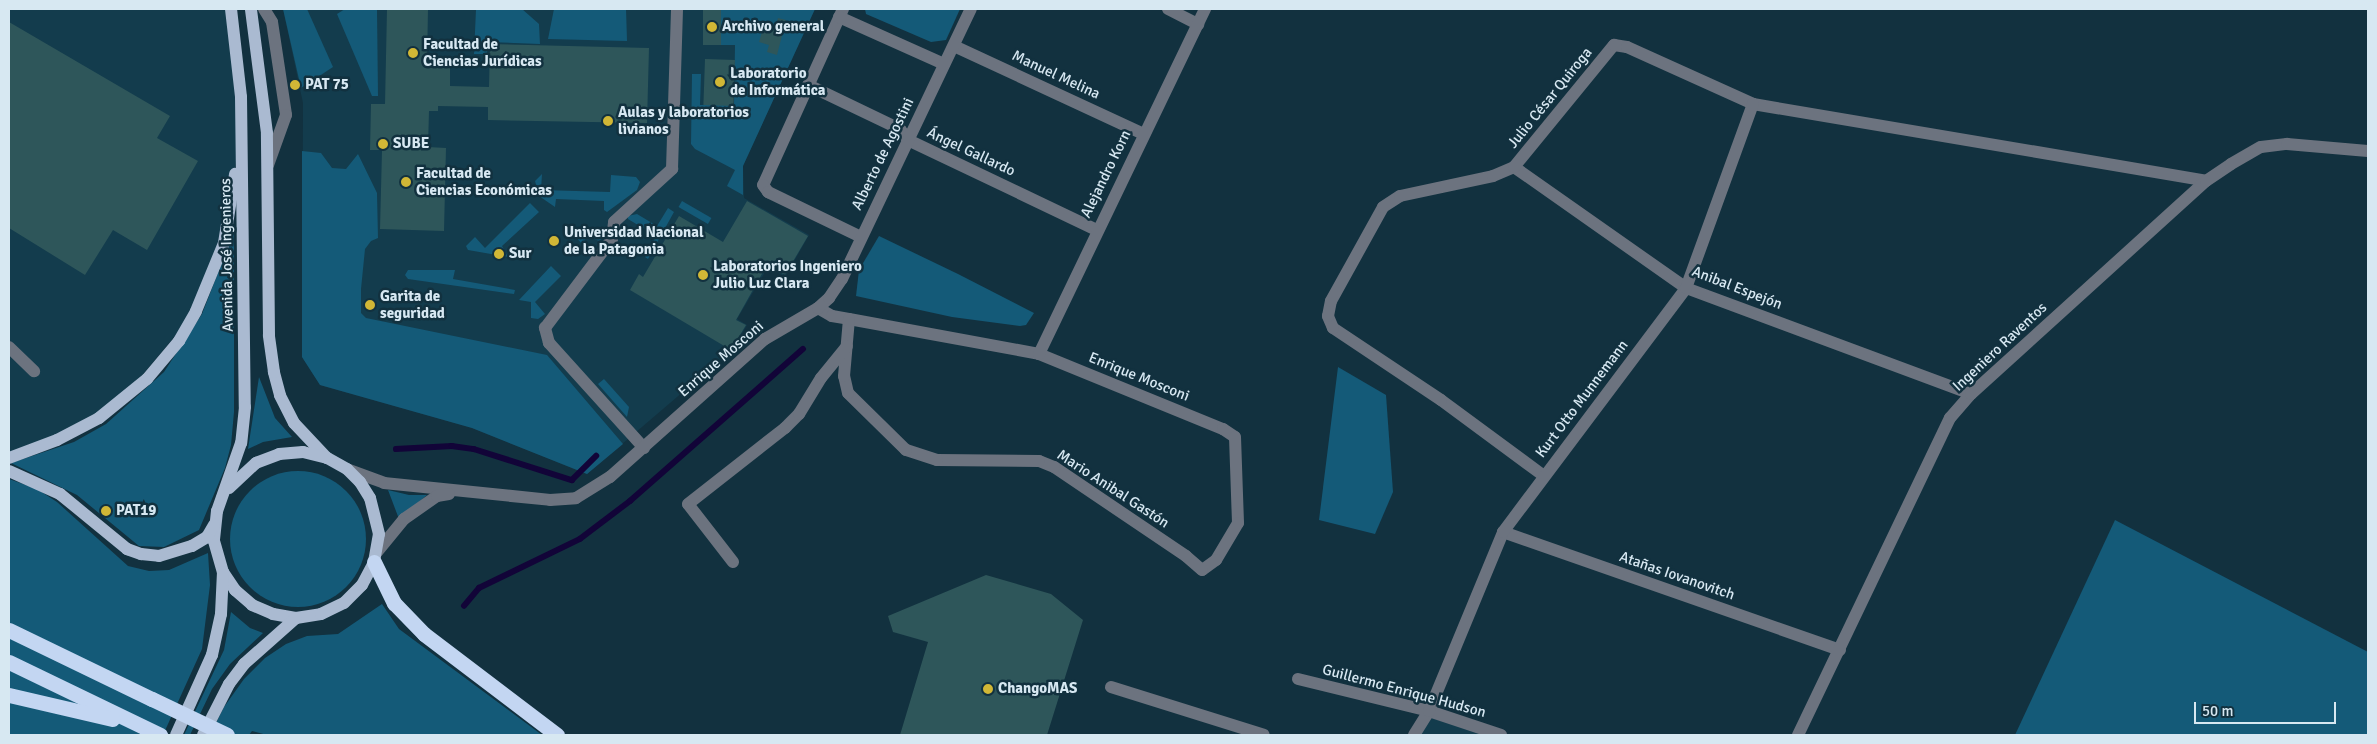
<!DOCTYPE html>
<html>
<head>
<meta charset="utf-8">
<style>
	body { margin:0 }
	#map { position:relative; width:2377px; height:744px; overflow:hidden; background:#12313f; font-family:Signika,sans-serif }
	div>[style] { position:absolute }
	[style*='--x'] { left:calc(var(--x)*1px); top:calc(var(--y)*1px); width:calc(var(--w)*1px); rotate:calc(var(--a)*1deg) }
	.built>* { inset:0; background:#133c4d }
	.green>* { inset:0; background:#145a78; transform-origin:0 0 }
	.round { border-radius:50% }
	.stream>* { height:5.5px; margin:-2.75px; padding:0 2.75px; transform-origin:2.75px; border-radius:2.75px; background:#120438 }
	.building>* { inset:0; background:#2e565a; transform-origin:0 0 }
	.minor>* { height:12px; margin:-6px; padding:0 6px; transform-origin:6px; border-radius:6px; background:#6c737f }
	.major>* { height:12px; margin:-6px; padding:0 6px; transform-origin:6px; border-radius:6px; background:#aabad1 }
	.highway>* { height:15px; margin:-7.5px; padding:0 7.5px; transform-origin:7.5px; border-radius:7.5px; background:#c3d6f2 }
	.highway-bridge>* { height:15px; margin:-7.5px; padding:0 7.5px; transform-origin:7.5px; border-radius:7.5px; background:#c3d6f2 }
	.dots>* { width:14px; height:14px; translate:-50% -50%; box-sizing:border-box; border:2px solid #12313f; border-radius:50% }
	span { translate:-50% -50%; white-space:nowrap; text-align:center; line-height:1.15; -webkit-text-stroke:5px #12313f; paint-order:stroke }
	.poi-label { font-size:15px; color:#d7e8f2; font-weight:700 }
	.left { translate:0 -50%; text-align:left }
	.street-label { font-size:15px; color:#d7e8f2 }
	.frame { position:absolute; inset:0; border:10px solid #d7e8f2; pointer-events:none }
	.scale { position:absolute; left:2194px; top:702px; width:142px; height:22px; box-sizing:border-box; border:2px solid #d7e8f2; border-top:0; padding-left:6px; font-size:15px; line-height:18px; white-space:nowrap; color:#d7e8f2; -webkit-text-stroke:4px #12313f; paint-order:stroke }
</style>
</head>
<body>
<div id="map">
	<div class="built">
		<div style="clip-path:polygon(9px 9px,231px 9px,238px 143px,230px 216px,196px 311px,117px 405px,9px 458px)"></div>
		<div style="clip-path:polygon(283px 9px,815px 9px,743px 166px,744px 198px,809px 235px,785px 277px,768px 267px,737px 319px,747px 325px,732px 350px,587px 474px,472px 428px,320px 385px,302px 357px,303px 103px)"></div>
		<div style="clip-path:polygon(1429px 711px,1501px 735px,1421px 735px)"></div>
	</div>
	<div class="green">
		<div style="clip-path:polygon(283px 9px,307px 9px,333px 67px,301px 88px)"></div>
		<div style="clip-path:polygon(345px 9px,377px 9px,378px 96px,372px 96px,337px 14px)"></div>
		<div style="clip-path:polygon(476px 9px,522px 9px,539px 24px,540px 44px,488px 42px,487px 54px,474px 54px)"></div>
		<div style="clip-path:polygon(554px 9px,626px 9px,627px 41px,548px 39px)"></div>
		<div style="clip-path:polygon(721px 9px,815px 9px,743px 166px,743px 195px,727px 186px,735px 170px,695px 149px,691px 144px,692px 74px,701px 74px,700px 105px,734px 105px,735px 45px,720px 45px)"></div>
		<div style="clip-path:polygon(865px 9px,960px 9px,946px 40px,931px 42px,866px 14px)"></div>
		<div style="clip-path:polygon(302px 151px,321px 153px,332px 168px,346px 169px,358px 154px,377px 193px,378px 238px,371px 241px,365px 249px,361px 289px,361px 313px,366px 318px,547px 355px,623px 444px,587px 474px,472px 428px,320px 385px,302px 357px)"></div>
		<div style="clip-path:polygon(542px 174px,541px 190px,610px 192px,611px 175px,636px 177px,640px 182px,637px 190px,607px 212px,604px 210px,604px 201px,556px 199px,555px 207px,539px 196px,535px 181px)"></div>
		<div style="left:682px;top:201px;width:34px;height:7px;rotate:30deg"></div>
		<div style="clip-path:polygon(530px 203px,539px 212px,502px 246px,508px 257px,468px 250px,466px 246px,475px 237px,485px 248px)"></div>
		<div style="clip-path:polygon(668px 208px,674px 212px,648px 259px,645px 257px,656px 236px,628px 219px,628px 216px,637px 214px,657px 226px)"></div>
		<div style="clip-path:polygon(568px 228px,597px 231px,602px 238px,599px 241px,588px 236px,582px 244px)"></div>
		<div style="clip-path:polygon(234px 232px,234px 412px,231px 445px,225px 468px,199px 530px,164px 547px,139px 546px,77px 495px,11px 463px,74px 442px,106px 424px,164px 372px,202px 314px)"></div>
		<div style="clip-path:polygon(879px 236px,958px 274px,1034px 313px,1026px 325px,1020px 326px,952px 317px,856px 296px,859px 270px)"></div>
		<div style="clip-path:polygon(551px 266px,561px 276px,535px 302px,545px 314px,538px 319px,531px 318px,531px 302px,519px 300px)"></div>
		<div style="clip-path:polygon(408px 270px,455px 270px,453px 279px,515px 290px,514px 294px,408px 279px,405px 275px)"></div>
		<div style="clip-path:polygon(1338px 367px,1386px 395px,1393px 492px,1375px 534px,1319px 520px)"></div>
		<div style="clip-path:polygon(259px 377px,275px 418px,292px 437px,263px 442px,248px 449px)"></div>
		<div style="clip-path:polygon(604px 379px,629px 407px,627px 417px,598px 384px)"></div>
		<div class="round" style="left:230px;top:471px;width:136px;height:136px"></div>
		<div style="clip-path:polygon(9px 479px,37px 489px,57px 502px,128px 566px,149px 571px,169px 570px,208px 553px,210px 585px,202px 649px,163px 735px,9px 735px)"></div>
		<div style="clip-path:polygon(388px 490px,409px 495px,427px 495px,399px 519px)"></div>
		<div style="clip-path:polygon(2115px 520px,2368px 652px,2368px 735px,2015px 735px)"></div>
		<div style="clip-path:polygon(382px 604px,399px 629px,542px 735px,267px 735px,252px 731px,249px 735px,210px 735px,224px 707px,244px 679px,265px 658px,286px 644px,307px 636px,338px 634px)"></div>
		<div style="clip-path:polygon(231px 612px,250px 628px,263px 633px,230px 664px,212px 689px,190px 735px,184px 735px,224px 650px)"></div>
	</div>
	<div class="stream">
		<div style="--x:396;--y:449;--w:56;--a:-3.1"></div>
		<div style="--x:452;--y:446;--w:22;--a:8"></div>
		<div style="--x:474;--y:449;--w:103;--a:17.6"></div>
		<div style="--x:572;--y:480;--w:34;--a:-45"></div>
		<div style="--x:464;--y:606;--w:23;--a:-50"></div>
		<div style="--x:479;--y:588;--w:112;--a:-25.9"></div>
		<div style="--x:580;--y:539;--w:63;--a:-37.2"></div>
		<div style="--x:630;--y:501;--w:230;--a:-41.3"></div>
	</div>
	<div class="building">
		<div style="clip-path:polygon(387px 9px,428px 9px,427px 64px,450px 65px,450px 86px,489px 87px,490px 44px,649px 48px,647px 123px,488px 120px,488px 107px,438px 106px,438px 111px,429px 111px,428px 147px,446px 148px,444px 231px,380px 229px,382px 150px,370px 150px,371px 104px,385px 104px)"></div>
		<div style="left:703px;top:9px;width:18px;height:36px"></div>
		<div style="clip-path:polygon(778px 18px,786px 20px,777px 55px,767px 52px,769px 45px,759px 42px,764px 25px,775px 28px)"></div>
		<div style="clip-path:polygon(9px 22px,170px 116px,157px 138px,198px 161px,147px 250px,113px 230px,85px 275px,9px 228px)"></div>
		<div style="left:705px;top:59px;width:30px;height:46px;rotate:2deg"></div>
		<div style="clip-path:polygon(747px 201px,808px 236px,785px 275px,767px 265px,736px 320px,746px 325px,731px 350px,630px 290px,639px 274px,643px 277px,679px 216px,723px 242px)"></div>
		<div style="left:367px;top:300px;width:6px;height:9px"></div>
		<div style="clip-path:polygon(986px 575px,1051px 594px,1083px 620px,1047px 735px,900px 735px,928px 642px,893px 632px,888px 616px)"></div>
	</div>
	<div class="minor">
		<div style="--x:264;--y:9;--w:15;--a:58"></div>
		<div style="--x:272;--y:22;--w:94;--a:81.4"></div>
		<div style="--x:286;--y:115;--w:53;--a:109.8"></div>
		<div style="--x:843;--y:9;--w:193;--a:114.4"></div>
		<div style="--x:763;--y:185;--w:9;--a:54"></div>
		<div style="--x:768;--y:192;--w:103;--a:25.8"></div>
		<div style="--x:1168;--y:9;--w:34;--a:27"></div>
		<div style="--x:839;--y:17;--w:115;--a:24.1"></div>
		<div style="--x:954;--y:46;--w:209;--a:24.9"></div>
		<div style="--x:808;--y:85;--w:102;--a:25.6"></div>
		<div style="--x:900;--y:129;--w:14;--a:54"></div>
		<div style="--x:908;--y:140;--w:209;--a:25.5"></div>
		<div style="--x:1514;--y:167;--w:210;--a:35.1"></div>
		<div style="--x:1686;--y:288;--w:304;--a:20.4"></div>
		<div style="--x:818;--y:308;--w:16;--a:30"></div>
		<div style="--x:832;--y:316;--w:17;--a:10"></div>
		<div style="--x:849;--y:319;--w:193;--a:10.4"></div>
		<div style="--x:1039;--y:354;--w:199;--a:22.2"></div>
		<div style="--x:1223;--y:429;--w:14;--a:34"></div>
		<div style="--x:1235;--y:437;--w:86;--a:88"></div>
		<div style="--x:1238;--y:523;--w:43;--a:120.7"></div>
		<div style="--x:1216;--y:560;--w:17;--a:144"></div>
		<div style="--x:1202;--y:570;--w:21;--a:-139"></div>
		<div style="--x:1186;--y:556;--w:159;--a:-146"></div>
		<div style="--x:1054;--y:467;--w:16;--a:-158"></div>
		<div style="--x:1039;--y:461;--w:102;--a:-179.4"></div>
		<div style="--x:937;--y:460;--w:33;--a:-162"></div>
		<div style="--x:906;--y:450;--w:81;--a:-135.5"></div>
		<div style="--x:848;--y:393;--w:17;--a:-103"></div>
		<div style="--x:844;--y:376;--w:57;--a:-85"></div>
		<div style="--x:9;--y:347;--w:35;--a:44"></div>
		<div style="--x:1039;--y:354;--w:383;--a:-64.3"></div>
		<div style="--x:644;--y:448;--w:142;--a:-132.1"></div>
		<div style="--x:549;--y:343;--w:16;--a:-105"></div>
		<div style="--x:545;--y:328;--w:111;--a:-53"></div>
		<div style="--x:612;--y:239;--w:17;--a:-83"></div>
		<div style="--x:614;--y:222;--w:79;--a:-42.4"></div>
		<div style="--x:672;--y:169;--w:160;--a:-88.2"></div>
		<div style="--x:349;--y:470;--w:37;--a:20"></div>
		<div style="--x:384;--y:483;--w:167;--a:5.8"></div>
		<div style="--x:550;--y:500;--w:26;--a:-4"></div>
		<div style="--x:576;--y:498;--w:40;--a:-32"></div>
		<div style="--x:610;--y:477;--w:208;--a:-41.7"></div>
		<div style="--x:765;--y:339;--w:61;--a:-30.3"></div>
		<div style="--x:818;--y:308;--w:15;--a:-42"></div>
		<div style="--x:829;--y:298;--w:23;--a:-56"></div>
		<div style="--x:842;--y:279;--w:299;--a:-64.5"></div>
		<div style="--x:1544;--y:476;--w:128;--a:-143.6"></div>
		<div style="--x:1441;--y:400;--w:130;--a:-146.3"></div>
		<div style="--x:1333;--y:328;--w:13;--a:-113"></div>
		<div style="--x:1328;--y:316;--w:15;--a:-79"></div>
		<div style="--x:1331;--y:301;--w:107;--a:-61"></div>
		<div style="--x:1383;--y:207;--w:20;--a:-33"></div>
		<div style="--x:1400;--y:196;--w:95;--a:-12.1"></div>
		<div style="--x:1493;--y:176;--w:23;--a:-23"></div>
		<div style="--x:1514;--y:167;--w:158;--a:-50.7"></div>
		<div style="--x:1614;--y:45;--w:13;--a:9"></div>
		<div style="--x:1627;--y:47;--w:138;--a:24.3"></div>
		<div style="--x:1753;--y:104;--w:459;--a:9.6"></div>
		<div style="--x:1503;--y:532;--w:357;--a:19.3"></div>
		<div style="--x:377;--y:552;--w:43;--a:-50.7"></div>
		<div style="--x:404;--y:519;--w:40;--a:-34.9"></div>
		<div style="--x:437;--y:496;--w:12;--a:-9"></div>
		<div style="--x:733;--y:562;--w:73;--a:-127.8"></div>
		<div style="--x:688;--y:504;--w:123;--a:-38.1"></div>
		<div style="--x:785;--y:428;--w:20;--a:-45"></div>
		<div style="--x:799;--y:414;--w:42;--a:-58.6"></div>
		<div style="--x:821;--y:378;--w:41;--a:-50.9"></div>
		<div style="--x:1298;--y:679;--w:135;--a:13.7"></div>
		<div style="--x:1429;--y:711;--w:76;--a:18.4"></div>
		<div style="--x:1111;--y:687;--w:160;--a:17.4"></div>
		<div style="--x:1414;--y:735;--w:28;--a:-58"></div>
		<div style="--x:1429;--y:711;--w:194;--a:-67.5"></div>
		<div style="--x:1503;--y:532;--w:305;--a:-53.1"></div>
		<div style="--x:1686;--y:288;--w:196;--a:-70"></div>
		<div style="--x:1798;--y:735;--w:352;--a:-64.4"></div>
		<div style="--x:1950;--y:418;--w:32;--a:-49"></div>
		<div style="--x:1971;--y:394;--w:317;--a:-42.2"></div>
		<div style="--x:2206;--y:181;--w:30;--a:-34"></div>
		<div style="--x:2231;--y:164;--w:34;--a:-30"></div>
		<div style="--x:2261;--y:147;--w:26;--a:-7"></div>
		<div style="--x:2287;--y:144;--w:81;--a:4.9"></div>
	</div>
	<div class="major">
		<div style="--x:231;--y:9;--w:89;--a:83.5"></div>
		<div style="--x:241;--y:97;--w:310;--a:89.3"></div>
		<div style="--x:245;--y:407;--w:36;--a:96"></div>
		<div style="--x:241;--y:443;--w:72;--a:109.4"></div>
		<div style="--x:217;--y:511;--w:30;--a:96"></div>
		<div style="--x:214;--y:541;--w:32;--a:74"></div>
		<div style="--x:223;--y:572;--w:22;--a:56"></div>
		<div style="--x:235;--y:590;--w:23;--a:41"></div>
		<div style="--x:252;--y:605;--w:23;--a:23"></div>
		<div style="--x:273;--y:614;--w:23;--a:10"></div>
		<div style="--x:296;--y:618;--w:25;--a:-9"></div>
		<div style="--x:321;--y:614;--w:25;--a:-26"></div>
		<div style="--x:344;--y:603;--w:25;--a:-45"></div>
		<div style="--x:362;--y:585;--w:26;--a:-62"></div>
		<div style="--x:374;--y:562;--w:28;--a:-80"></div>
		<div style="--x:379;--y:534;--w:37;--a:-104"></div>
		<div style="--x:370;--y:498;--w:19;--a:-122"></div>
		<div style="--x:360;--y:482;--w:18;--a:-135"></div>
		<div style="--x:347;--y:469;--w:23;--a:-151"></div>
		<div style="--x:327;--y:458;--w:48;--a:-133.3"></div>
		<div style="--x:294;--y:423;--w:31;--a:-117"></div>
		<div style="--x:280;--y:395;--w:24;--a:-105"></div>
		<div style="--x:274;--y:372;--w:37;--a:-98"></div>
		<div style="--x:269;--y:335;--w:202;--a:-90.6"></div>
		<div style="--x:267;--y:133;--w:125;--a:-97.4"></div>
		<div style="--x:9;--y:458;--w:51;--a:-20.6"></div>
		<div style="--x:57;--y:440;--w:47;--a:-27.6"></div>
		<div style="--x:99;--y:418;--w:62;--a:-39.1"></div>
		<div style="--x:147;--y:379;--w:50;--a:-49.9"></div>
		<div style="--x:179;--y:341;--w:34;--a:-60"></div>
		<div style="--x:196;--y:311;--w:74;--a:-67.6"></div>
		<div style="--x:224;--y:243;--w:70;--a:-80.9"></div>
		<div style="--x:9;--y:471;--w:56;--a:24.3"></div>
		<div style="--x:60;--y:494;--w:87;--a:39.4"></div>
		<div style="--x:127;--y:549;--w:15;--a:20"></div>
		<div style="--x:141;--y:554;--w:18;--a:6"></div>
		<div style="--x:159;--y:556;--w:34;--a:-17"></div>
		<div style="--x:192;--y:546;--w:17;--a:-31"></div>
		<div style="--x:207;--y:537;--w:14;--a:-60"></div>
		<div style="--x:229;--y:488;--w:37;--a:-43"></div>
		<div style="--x:256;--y:463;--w:25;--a:-21"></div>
		<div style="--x:279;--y:454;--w:24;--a:-5"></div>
		<div style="--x:303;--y:452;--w:25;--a:14"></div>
		<div style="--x:176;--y:735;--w:88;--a:-65.8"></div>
		<div style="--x:212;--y:655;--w:42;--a:-77.6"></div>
		<div style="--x:221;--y:614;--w:42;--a:-87.3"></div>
		<div style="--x:203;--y:735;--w:57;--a:-63"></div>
		<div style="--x:229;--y:684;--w:25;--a:-53"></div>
		<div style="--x:244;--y:664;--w:69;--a:-41.5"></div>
	</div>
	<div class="highway">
		<div style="--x:374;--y:562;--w:46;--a:64"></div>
		<div style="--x:394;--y:603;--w:43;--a:45.9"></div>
		<div style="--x:424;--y:634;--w:167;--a:37.2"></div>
		<div style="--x:9;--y:630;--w:159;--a:25.8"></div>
		<div style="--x:9;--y:662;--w:168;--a:25.8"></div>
		<div style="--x:9;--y:695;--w:106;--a:13.1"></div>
	</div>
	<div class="highway-bridge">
		<div style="--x:152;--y:699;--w:83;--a:25.6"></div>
	</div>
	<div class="dots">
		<div style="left:712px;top:27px;background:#d1b736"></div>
		<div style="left:413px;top:53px;background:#d1b736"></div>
		<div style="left:720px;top:82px;background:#d1b736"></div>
		<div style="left:295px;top:85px;background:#d1b736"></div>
		<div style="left:608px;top:121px;background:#d1b736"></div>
		<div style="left:383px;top:144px;background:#d1b736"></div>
		<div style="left:406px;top:182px;background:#d1b736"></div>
		<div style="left:554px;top:241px;background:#d1b736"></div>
		<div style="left:499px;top:254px;background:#d1b736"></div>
		<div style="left:703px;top:275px;background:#d1b736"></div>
		<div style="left:370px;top:305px;background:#d1b736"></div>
		<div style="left:106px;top:511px;background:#d1b736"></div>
		<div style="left:988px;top:689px;background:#d1b736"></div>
	</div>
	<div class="poi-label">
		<span class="left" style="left:722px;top:27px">Archivo general</span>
		<span class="left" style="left:423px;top:53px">Facultad de<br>Ciencias Jurídicas</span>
		<span class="left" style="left:730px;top:82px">Laboratorio<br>de Informática</span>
		<span class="left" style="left:305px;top:85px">PAT 75</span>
		<span class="left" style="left:618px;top:121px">Aulas y laboratorios<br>livianos</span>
		<span class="left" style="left:393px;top:144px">SUBE</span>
		<span class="left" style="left:416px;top:182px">Facultad de<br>Ciencias Económicas</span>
		<span class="left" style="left:564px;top:241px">Universidad Nacional<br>de la Patagonia</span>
		<span class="left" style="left:509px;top:254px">Sur</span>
		<span class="left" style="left:713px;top:275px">Laboratorios Ingeniero<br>Julio Luz Clara</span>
		<span class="left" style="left:380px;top:305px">Garita de<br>seguridad</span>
		<span class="left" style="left:116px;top:511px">PAT19</span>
		<span class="left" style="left:998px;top:689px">ChangoMAS</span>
	</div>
	<div class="street-label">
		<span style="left:1056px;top:75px;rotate:25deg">Manuel Melina</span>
		<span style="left:1550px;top:98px;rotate:-51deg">Julio César Quiroga</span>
		<span style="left:971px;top:152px;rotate:25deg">Ángel Gallardo</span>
		<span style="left:883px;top:154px;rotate:-64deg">Alberto de Agostini</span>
		<span style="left:1106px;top:174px;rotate:-64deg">Alejandro Korn</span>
		<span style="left:227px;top:255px;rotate:-91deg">Avenida José Ingenieros</span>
		<span style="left:1737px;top:288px;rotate:21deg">Anibal Espejón</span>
		<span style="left:2000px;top:347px;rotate:-43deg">Ingeniero Raventos</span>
		<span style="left:721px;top:359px;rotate:-41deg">Enrique Mosconi</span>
		<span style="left:1139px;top:377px;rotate:22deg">Enrique Mosconi</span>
		<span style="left:1582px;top:399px;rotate:-53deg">Kurt Otto Munnemann</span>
		<span style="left:1113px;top:489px;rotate:33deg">Mario Anibal Gastón</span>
		<span style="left:1677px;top:576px;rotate:19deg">Atañas Iovanovitch</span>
		<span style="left:1404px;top:691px;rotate:15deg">Guillermo Enrique Hudson</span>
	</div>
	<div class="frame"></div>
	<div class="scale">50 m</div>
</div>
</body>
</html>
